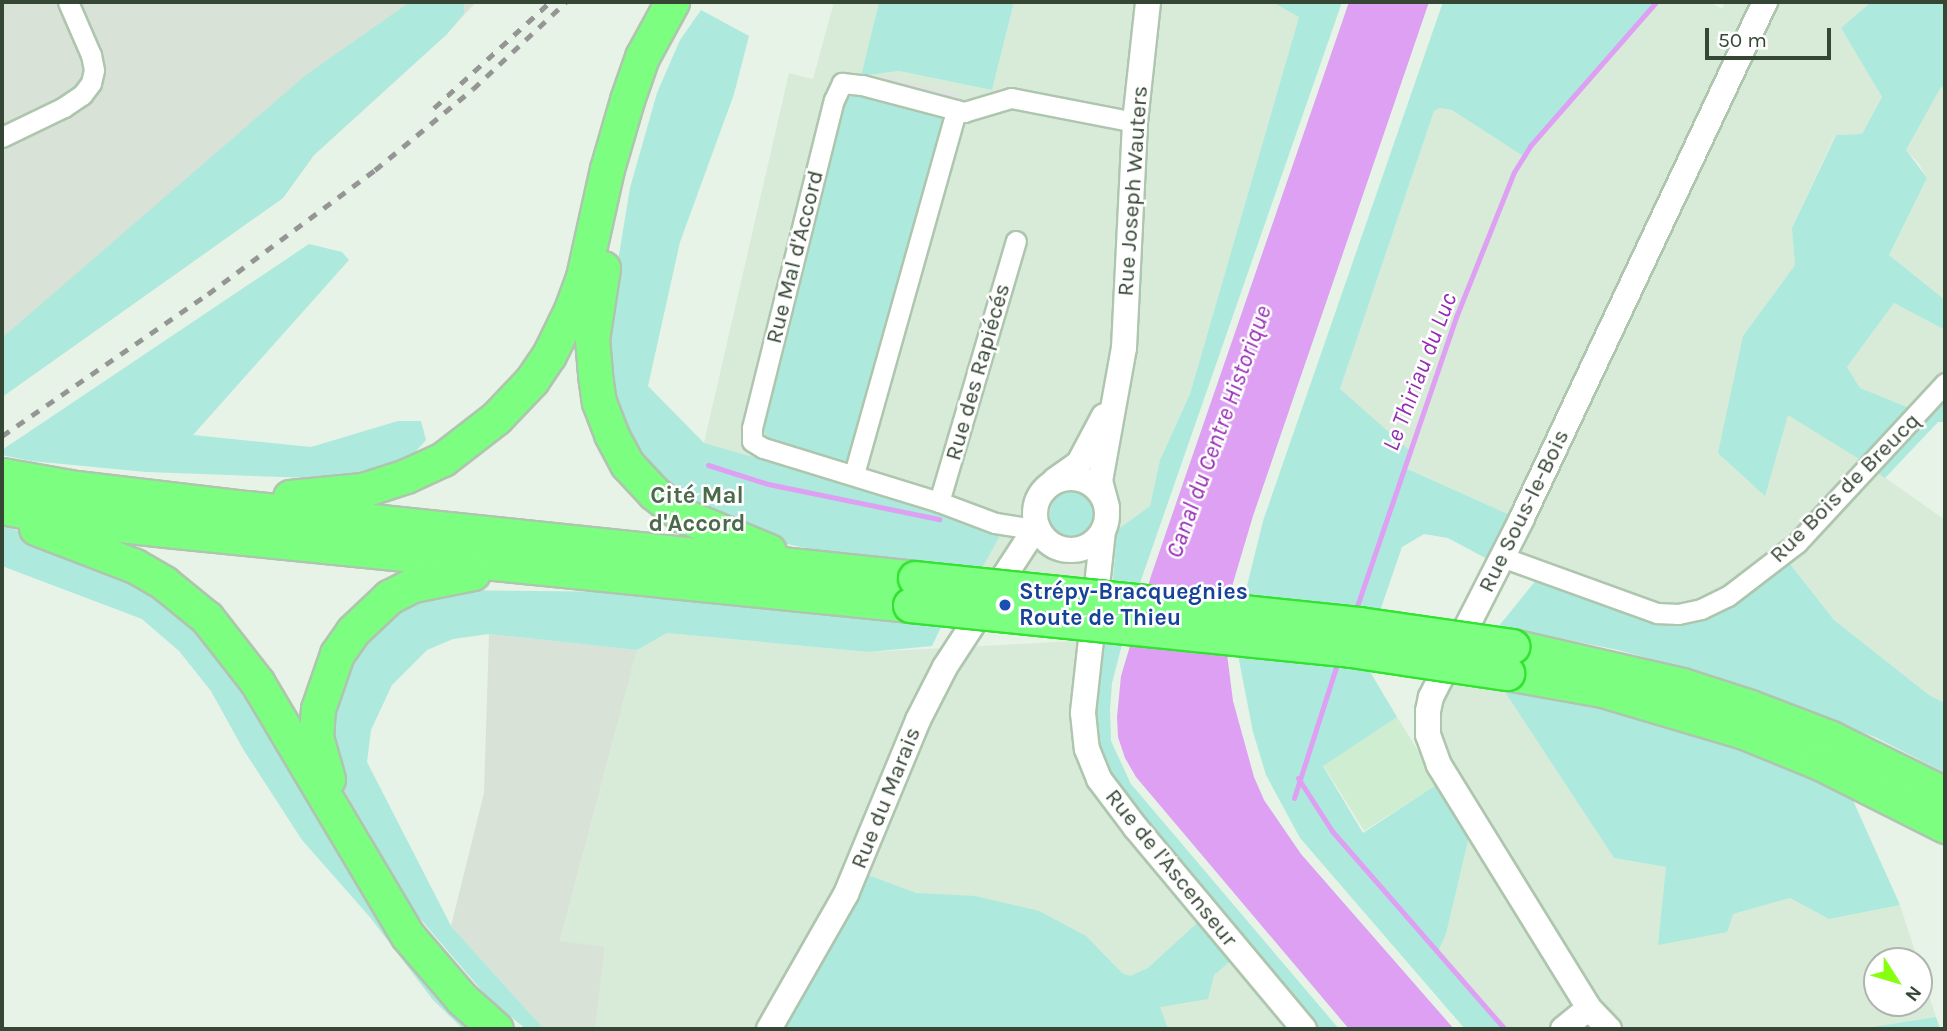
<!DOCTYPE html>
<html>
<head>
<meta charset="utf-8">
<style>
	body { margin:0 }
	#map { position:relative; width:1947px; height:1031px; overflow:hidden; background:#e6f3e6; font-family:Karla,sans-serif }
	div>[style] { position:absolute }
	[style*='--x'] { left:calc(var(--x)*1px); top:calc(var(--y)*1px); width:calc(var(--w)*1px); rotate:calc(var(--a)*1deg) }
	.residential>* { inset:0; background:#d7ebd8 }
	.industrial>* { inset:0; background:#d8e2d7 }
	.education>* { inset:0; background:#cfedd1; transform-origin:0 0 }
	.green>* { inset:0; background:#ade9dd }
	.round { border-radius:50% }
	.parking>* { inset:0; background:#dee4de }
	.water>* { inset:0; background:#dea0f2 }
	.stream>* { height:5px; margin:-2.5px; padding:0 2.5px; transform-origin:2.5px; border-radius:2.5px; background:#dea0f2 }
	.roads { filter:drop-shadow(2px 0 #aec5ae) drop-shadow(-2px 0 #aec5ae) drop-shadow(0 2px #aec5ae) drop-shadow(0 -2px #aec5ae) }
	.minor>* { height:19px; margin:-9.5px; padding:0 9.5px; transform-origin:9.5px; border-radius:9.5px; background:#fff }
	.tertiary>* { height:24px; margin:-12px; padding:0 12px; transform-origin:12px; border-radius:12px; background:#fff }
	.tertiary>.ring { margin:-12px; padding:0; box-sizing:content-box; background:none; border:24px solid #fff; border-radius:50% }
	.trunk>* { height:33px; margin:-16.5px; padding:0 16.5px; transform-origin:16.5px; border-radius:16.5px; background:#7cff81 }
	.rail>* { height:5px; margin-top:-2.5px; transform-origin:0; background:repeating-linear-gradient(90deg,#959595 0 9px,transparent 0 18px) }
	.bridges { filter:drop-shadow(2px 0 #34e231) drop-shadow(-2px 0 #34e231) drop-shadow(0 2px #34e231) drop-shadow(0 -2px #34e231) }
	.trunk-bridge>* { height:33px; margin:-16.5px; padding:0 16.5px; transform-origin:16.5px; border-radius:16.5px; background:#7cff81 }
	.dots>* { width:19px; height:19px; translate:-50% -50%; box-sizing:border-box; border:4px solid #fff; border-radius:50% }
	span { translate:-50% -50%; white-space:nowrap; text-align:center; line-height:1.15; -webkit-text-stroke:5px #fff; paint-order:stroke }
	.street-label { font-size:23px; color:#354635 }
	.transit-label { font-size:23px; color:#164399; font-weight:700 }
	.left { translate:0 -50%; text-align:left }
	.water-label { font-size:24px; color:#962bb5; font-style:italic }
	.neighbourhood-label { font-size:24px; color:#4d694c; font-weight:700 }
	.frame { position:absolute; inset:0; border:4px solid #354635; pointer-events:none }
	.north { position:absolute; left:1863px; top:947px; width:70px; height:70px; box-sizing:border-box; background:#fff; border:2px solid #aeb5ae; border-radius:50%; rotate:127deg; font-size:19px; font-weight:700; line-height:28px; text-align:center; color:#354635 }
	.north::after { content:''; display:block; margin:auto; width:24px; height:32px; background:#87ff11; clip-path:polygon(50% 0,100% 100%,50% 72%,0 100%) }
	.scale { position:absolute; left:1705px; top:28px; width:126px; height:32px; box-sizing:border-box; border:4px solid #354635; border-top:0; padding-left:9px; font-size:21px; line-height:24px; white-space:nowrap; color:#354635; -webkit-text-stroke:5px #fff; paint-order:stroke }
</style>
</head>
<body>
<div id="map">
	<div class="residential">
		<div style="clip-path:polygon(834px 2px,879px 2px,861px 76px,899px 71px,992px 90px,1014px 2px,1272px 2px,1299px 17px,1190px 394px,1160px 460px,1150px 506px,1117px 530px,1113px 580px,982px 568px,1001px 534px,860px 487px,704px 443px,789px 73px,813px 79px)"></div>
		<div style="clip-path:polygon(1656px 2px,1709px 2px,1722px 9px,1725px 2px,1871px 2px,1841px 28px,1882px 97px,1862px 134px,1835px 135px,1792px 228px,1795px 265px,1743px 336px,1788px 415px,1913px 410px,1860px 388px,1847px 367px,1894px 303px,1945px 330px,1945px 383px,1870px 467px,1945px 520px,1945px 703px,1929px 695px,1834px 620px,1783px 555px,1678px 614px,1502px 557px,1521px 520px,1403px 467px,1340px 389px,1434px 111px,1440px 108px,1452px 110px,1523px 156px)"></div>
		<div style="clip-path:polygon(1941px 87px,1945px 88px,1945px 300px,1889px 255px,1927px 178px,1919px 164px,1906px 150px)"></div>
		<div style="clip-path:polygon(667px 633px,869px 652px,1076px 641px,1087px 749px,1304px 1029px,595px 1029px,605px 947px,560px 942px,637px 650px)"></div>
		<div style="clip-path:polygon(1454px 682px,1503px 689px,1614px 858px,1666px 867px,1659px 944px,1733px 914px,1790px 898px,1829px 919px,1900px 905px,1918px 961px,1877px 961px,1877px 1003px,1919px 1003px,1919px 965px,1936px 1017px,1860px 1029px,1505px 1029px,1437px 954px,1446px 934px,1473px 820px,1427px 723px)"></div>
	</div>
	<div class="industrial">
		<div style="clip-path:polygon(2px 2px,476px 2px,447px 34px,314px 155px,283px 198px,2px 397px)"></div>
		<div style="clip-path:polygon(489px 634px,637px 650px,560px 941px,605px 947px,595px 1029px,544px 1029px,451px 926px,484px 793px)"></div>
	</div>
	<div class="education">
		<div style="left:1397px;top:717px;width:79px;height:88px;rotate:58deg"></div>
	</div>
	<div class="green">
		<div style="clip-path:polygon(410px 2px,464px 2px,464px 13px,447px 34px,314px 155px,283px 198px,2px 397px,2px 338px,306px 75px)"></div>
		<div style="clip-path:polygon(879px 2px,1014px 2px,992px 90px,899px 71px,861px 76px)"></div>
		<div style="clip-path:polygon(1272px 2px,1342px 2px,1140px 583px,1113px 580px,1117px 530px,1150px 506px,1160px 460px,1190px 394px,1299px 17px)"></div>
		<div style="clip-path:polygon(1443px 2px,1656px 2px,1523px 156px,1452px 110px,1440px 108px,1434px 111px,1340px 389px,1409px 450px,1403px 467px,1521px 520px,1491px 561px,1448px 538px,1424px 534px,1402px 547px,1363px 660px,1397px 717px,1323px 766px,1363px 833px,1447px 778px,1473px 820px,1446px 934px,1437px 954px,1505px 1029px,1465px 1029px,1300px 838px,1266px 775px,1253px 732px,1239px 660px,1244px 598px,1263px 521px)"></div>
		<div style="clip-path:polygon(1871px 2px,1945px 2px,1945px 88px,1941px 87px,1906px 150px,1927px 178px,1889px 255px,1945px 300px,1945px 330px,1894px 303px,1847px 367px,1860px 388px,1914px 410px,1864px 462px,1788px 415px,1765px 496px,1718px 453px,1743px 336px,1795px 265px,1792px 228px,1836px 135px,1862px 134px,1882px 97px,1841px 28px)"></div>
		<div style="clip-path:polygon(701px 10px,749px 36px,734px 94px,680px 242px,648px 386px,704px 443px,939px 510px,1001px 534px,982px 568px,904px 564px,824px 552px,769px 540px,713px 523px,650px 474px,616px 415px,606px 334px,630px 188px,657px 93px,680px 40px)"></div>
		<div style="clip-path:polygon(861px 92px,944px 119px,937px 156px,847px 462px,772px 443px,759px 425px,843px 96px)"></div>
		<div style="clip-path:polygon(309px 244px,342px 252px,349px 260px,193px 435px,311px 447px,398px 421px,421px 421px,426px 440px,410px 458px,338px 479px,147px 472px,31px 461px,2px 455px,2px 450px)"></div>
		<div style="clip-path:polygon(1945px 383px,1945px 422px,1938px 422px,1885px 478px,1870px 467px)"></div>
		<div class="round" style="left:1050px;top:490px;width:50px;height:50px"></div>
		<div style="clip-path:polygon(2px 525px,130px 571px,202px 627px,486px 1029px,463px 1029px,433px 1000px,369px 916px,302px 840px,243px 749px,211px 691px,179px 651px,142px 619px,2px 566px)"></div>
		<div style="clip-path:polygon(1783px 555px,1834px 620px,1929px 695px,1945px 703px,1945px 773px,1875px 737px,1694px 671px,1618px 650px,1499px 626px,1537px 579px,1678px 614px)"></div>
		<div style="clip-path:polygon(438px 590px,634px 592px,942px 625px,932px 646px,869px 652px,667px 633px,637px 650px,489px 634px,453px 639px,427px 650px,392px 685px,371px 730px,367px 762px,451px 926px,544px 1029px,526px 1029px,489px 999px,417px 915px,334px 773px,328px 740px,332px 710px,346px 666px,368px 632px,397px 608px)"></div>
		<div style="clip-path:polygon(1091px 633px,1124px 637px,1112px 683px,1110px 710px,1111px 741px,1131px 784px,1339px 1029px,1304px 1029px,1240px 953px,1214px 975px,1208px 999px,1160px 1007px,1168px 1029px,769px 1029px,857px 871px,916px 893px,975px 896px,1039px 911px,1086px 936px,1122px 973px,1130px 976px,1148px 968px,1207px 914px,1087px 749px)"></div>
		<div style="clip-path:polygon(1503px 689px,1605px 708px,1769px 760px,1851px 796px,1900px 905px,1829px 919px,1790px 898px,1733px 914px,1727px 932px,1658px 945px,1666px 867px,1614px 858px)"></div>
		<div style="clip-path:polygon(1936px 1017px,1940px 1029px,1860px 1029px)"></div>
	</div>
	<div class="parking">
		<div style="clip-path:polygon(882px 75px,959px 93px,964px 112px,886px 91px)"></div>
	</div>
	<div class="water">
		<div style="clip-path:polygon(1349px 2px,1429px 2px,1253px 516px,1233px 583px,1227px 612px,1226px 646px,1233px 701px,1254px 777px,1264px 800px,1301px 854px,1454px 1029px,1349px 1029px,1136px 777px,1125px 758px,1118px 737px,1117px 717px,1121px 676px,1151px 576px)"></div>
	</div>
	<div class="stream">
		<div style="--x:708;--y:465;--w:63;--a:17.6"></div>
		<div style="--x:768;--y:484;--w:175;--a:11.6"></div>
		<div style="--x:1355;--y:612;--w:312;--a:-71.1"></div>
		<div style="--x:1456;--y:317;--w:156;--a:-68.2"></div>
		<div style="--x:1514;--y:172;--w:31;--a:-58"></div>
		<div style="--x:1530;--y:146;--w:191;--a:-48.8"></div>
		<div style="--x:1298;--y:778;--w:63;--a:57.3"></div>
		<div style="--x:1332;--y:831;--w:263;--a:48.9"></div>
		<div style="--x:1294;--y:798;--w:144;--a:-72.2"></div>
	</div>
	<div class="roads">
		<div class="minor">
			<div style="--x:2;--y:137;--w:69;--a:-25.8"></div>
			<div style="--x:64;--y:107;--w:22;--a:-34"></div>
			<div style="--x:82;--y:95;--w:15;--a:-53"></div>
			<div style="--x:91;--y:83;--w:13;--a:-77"></div>
			<div style="--x:94;--y:70;--w:15;--a:-101"></div>
			<div style="--x:91;--y:55;--w:58;--a:-113.5"></div>
			<div style="--x:854;--y:474;--w:378;--a:-74.3"></div>
			<div style="--x:939;--y:502;--w:272;--a:-73.6"></div>
			<div style="--x:1036;--y:524;--w:10;--a:156"></div>
			<div style="--x:1027;--y:528;--w:32;--a:-171"></div>
			<div style="--x:995;--y:523;--w:60;--a:-159.4"></div>
			<div style="--x:939;--y:502;--w:184;--a:-162.9"></div>
			<div style="--x:763;--y:448;--w:13;--a:-148"></div>
			<div style="--x:752;--y:441;--w:13;--a:-90"></div>
			<div style="--x:752;--y:428;--w:338;--a:-76"></div>
			<div style="--x:834;--y:100;--w:19;--a:-65"></div>
			<div style="--x:842;--y:83;--w:20;--a:6"></div>
			<div style="--x:862;--y:85;--w:106;--a:14.8"></div>
			<div style="--x:964;--y:112;--w:49;--a:-16.6"></div>
			<div style="--x:1011;--y:98;--w:126;--a:11"></div>
			<div style="--x:1502;--y:557;--w:165;--a:19.9"></div>
			<div style="--x:1657;--y:613;--w:21;--a:3"></div>
			<div style="--x:1678;--y:614;--w:24;--a:-12"></div>
			<div style="--x:1701;--y:609;--w:30;--a:-26"></div>
			<div style="--x:1728;--y:596;--w:87;--a:-37.5"></div>
			<div style="--x:1797;--y:543;--w:218;--a:-47.2"></div>
		</div>
		<div class="tertiary">
			<div class="ring" style="left:1035px;top:478px;width:48px;height:48px"></div>
			<div style="--x:1055;--y:480;--w:29;--a:-35"></div>
			<div style="--x:1079;--y:463;--w:53;--a:-62"></div>
			<div style="--x:1107;--y:507;--w:27;--a:-105"></div>
			<div style="--x:1100;--y:481;--w:135;--a:-79.8"></div>
			<div style="--x:1124;--y:348;--w:226;--a:-87.2"></div>
			<div style="--x:1135;--y:122;--w:121;--a:-83.8"></div>
			<div style="--x:1103;--y:531;--w:183;--a:96.3"></div>
			<div style="--x:1083;--y:713;--w:36;--a:84"></div>
			<div style="--x:1087;--y:749;--w:32;--a:68"></div>
			<div style="--x:1099;--y:779;--w:61;--a:52.9"></div>
			<div style="--x:1136;--y:828;--w:262;--a:50.1"></div>
			<div style="--x:769;--y:1029;--w:155;--a:-60.3"></div>
			<div style="--x:846;--y:894;--w:188;--a:-67.5"></div>
			<div style="--x:918;--y:720;--w:59;--a:-63"></div>
			<div style="--x:945;--y:667;--w:168;--a:-56.9"></div>
			<div style="--x:1563;--y:1029;--w:33;--a:-39"></div>
			<div style="--x:1609;--y:1029;--w:29;--a:-134"></div>
			<div style="--x:1589;--y:1008;--w:286;--a:-121.7"></div>
			<div style="--x:1439;--y:765;--w:32;--a:-110"></div>
			<div style="--x:1428;--y:735;--w:24;--a:-90"></div>
			<div style="--x:1428;--y:711;--w:14;--a:-78"></div>
			<div style="--x:1431;--y:697;--w:199;--a:-63"></div>
			<div style="--x:1521;--y:520;--w:573;--a:-64.78"></div>
		</div>
		<div class="trunk">
			<div style="--x:603;--y:268;--w:72;--a:98.8"></div>
			<div style="--x:592;--y:339;--w:36;--a:85"></div>
			<div style="--x:595;--y:375;--w:27;--a:82"></div>
			<div style="--x:599;--y:402;--w:34;--a:69"></div>
			<div style="--x:611;--y:434;--w:34;--a:62"></div>
			<div style="--x:627;--y:464;--w:40;--a:47"></div>
			<div style="--x:654;--y:493;--w:36;--a:38"></div>
			<div style="--x:682;--y:515;--w:94;--a:22.5"></div>
			<div style="--x:2;--y:475;--w:75;--a:10"></div>
			<div style="--x:76;--y:488;--w:172;--a:6.7"></div>
			<div style="--x:247;--y:508;--w:672;--a:5.98"></div>
			<div style="--x:290;--y:497;--w:73;--a:-5.5"></div>
			<div style="--x:363;--y:490;--w:45;--a:-18"></div>
			<div style="--x:406;--y:476;--w:41;--a:-24.7"></div>
			<div style="--x:443;--y:459;--w:67;--a:-37.7"></div>
			<div style="--x:496;--y:418;--w:52;--a:-46.5"></div>
			<div style="--x:532;--y:380;--w:30;--a:-56"></div>
			<div style="--x:549;--y:355;--w:50;--a:-63.9"></div>
			<div style="--x:571;--y:310;--w:35;--a:-70"></div>
			<div style="--x:583;--y:277;--w:111;--a:-77.5"></div>
			<div style="--x:607;--y:169;--w:72;--a:-73.8"></div>
			<div style="--x:627;--y:100;--w:46;--a:-70.8"></div>
			<div style="--x:642;--y:57;--w:63;--a:-61.4"></div>
			<div style="--x:2;--y:507;--w:64;--a:10.8"></div>
			<div style="--x:65;--y:519;--w:102;--a:6.2"></div>
			<div style="--x:166;--y:530;--w:748;--a:5.76"></div>
			<div style="--x:36;--y:528;--w:106;--a:21"></div>
			<div style="--x:135;--y:566;--w:34;--a:30"></div>
			<div style="--x:164;--y:583;--w:55;--a:39.1"></div>
			<div style="--x:207;--y:618;--w:81;--a:52"></div>
			<div style="--x:257;--y:682;--w:295;--a:59.3"></div>
			<div style="--x:408;--y:936;--w:83;--a:49.4"></div>
			<div style="--x:462;--y:999;--w:45;--a:41.4"></div>
			<div style="--x:1512;--y:646;--w:174;--a:12.9"></div>
			<div style="--x:1682;--y:685;--w:71;--a:17.9"></div>
			<div style="--x:1750;--y:707;--w:87;--a:20.9"></div>
			<div style="--x:1831;--y:738;--w:127;--a:26.2"></div>
			<div style="--x:1507;--y:673;--w:97;--a:10.1"></div>
			<div style="--x:1602;--y:690;--w:148;--a:16.5"></div>
			<div style="--x:1744;--y:732;--w:82;--a:22.2"></div>
			<div style="--x:1820;--y:763;--w:140;--a:26.7"></div>
			<div style="--x:328;--y:779;--w:44;--a:-105.9"></div>
			<div style="--x:316;--y:737;--w:28;--a:-86"></div>
			<div style="--x:318;--y:709;--w:58;--a:-70.9"></div>
			<div style="--x:337;--y:654;--w:28;--a:-55"></div>
			<div style="--x:353;--y:631;--w:50;--a:-43.4"></div>
			<div style="--x:389;--y:597;--w:27;--a:-27"></div>
			<div style="--x:413;--y:585;--w:61;--a:-11.3"></div>
		</div>
	</div>
	<div class="rail">
		<div style="--x:434;--y:108;--w:157;--a:-42.4"></div>
		<div style="--x:2;--y:436;--w:250;--a:-34.6"></div>
		<div style="--x:208;--y:294;--w:208;--a:-36.6"></div>
		<div style="--x:375;--y:170;--w:127;--a:-39.6"></div>
		<div style="--x:473;--y:89;--w:127;--a:-43.1"></div>
	</div>
	<div class="bridges">
		<div class="trunk-bridge">
			<div style="--x:915;--y:578;--w:446;--a:5.9"></div>
			<div style="--x:1359;--y:624;--w:155;--a:8.2"></div>
			<div style="--x:910;--y:605;--w:443;--a:5.8"></div>
			<div style="--x:1351;--y:650;--w:158;--a:8.4"></div>
		</div>
	</div>
	<div class="dots">
		<div style="left:1005px;top:605px;background:#1a4fb4"></div>
	</div>
	<div class="street-label">
		<span style="left:1133px;top:191px;rotate:-86deg">Rue Joseph Wauters</span>
		<span style="left:795px;top:257px;rotate:-76deg">Rue Mal d'Accord</span>
		<span style="left:978px;top:372px;rotate:-74deg">Rue des Rapiécés</span>
		<span style="left:1845px;top:488px;rotate:-45deg">Rue Bois de Breucq</span>
		<span style="left:1524px;top:511px;rotate:-64deg">Rue Sous-le-Bois</span>
		<span style="left:886px;top:798px;rotate:-68deg">Rue du Marais</span>
		<span style="left:1171px;top:868px;rotate:51deg">Rue de l'Ascenseur</span>
	</div>
	<div class="transit-label">
		<span class="left" style="left:1019px;top:605px">Strépy-Bracquegnies<br>Route de Thieu</span>
	</div>
	<div class="water-label">
		<span style="left:1420px;top:372px;rotate:-69deg">Le Thiriau du Luc</span>
		<span style="left:1219px;top:432px;rotate:-70deg">Canal du Centre Historique</span>
	</div>
	<div class="neighbourhood-label">
		<span style="left:697px;top:510px">Cité Mal<br>d'Accord</span>
	</div>
	<div class="frame"></div>
	<div class="north">N</div>
	<div class="scale">50 m</div>
</div>
</body>
</html>
